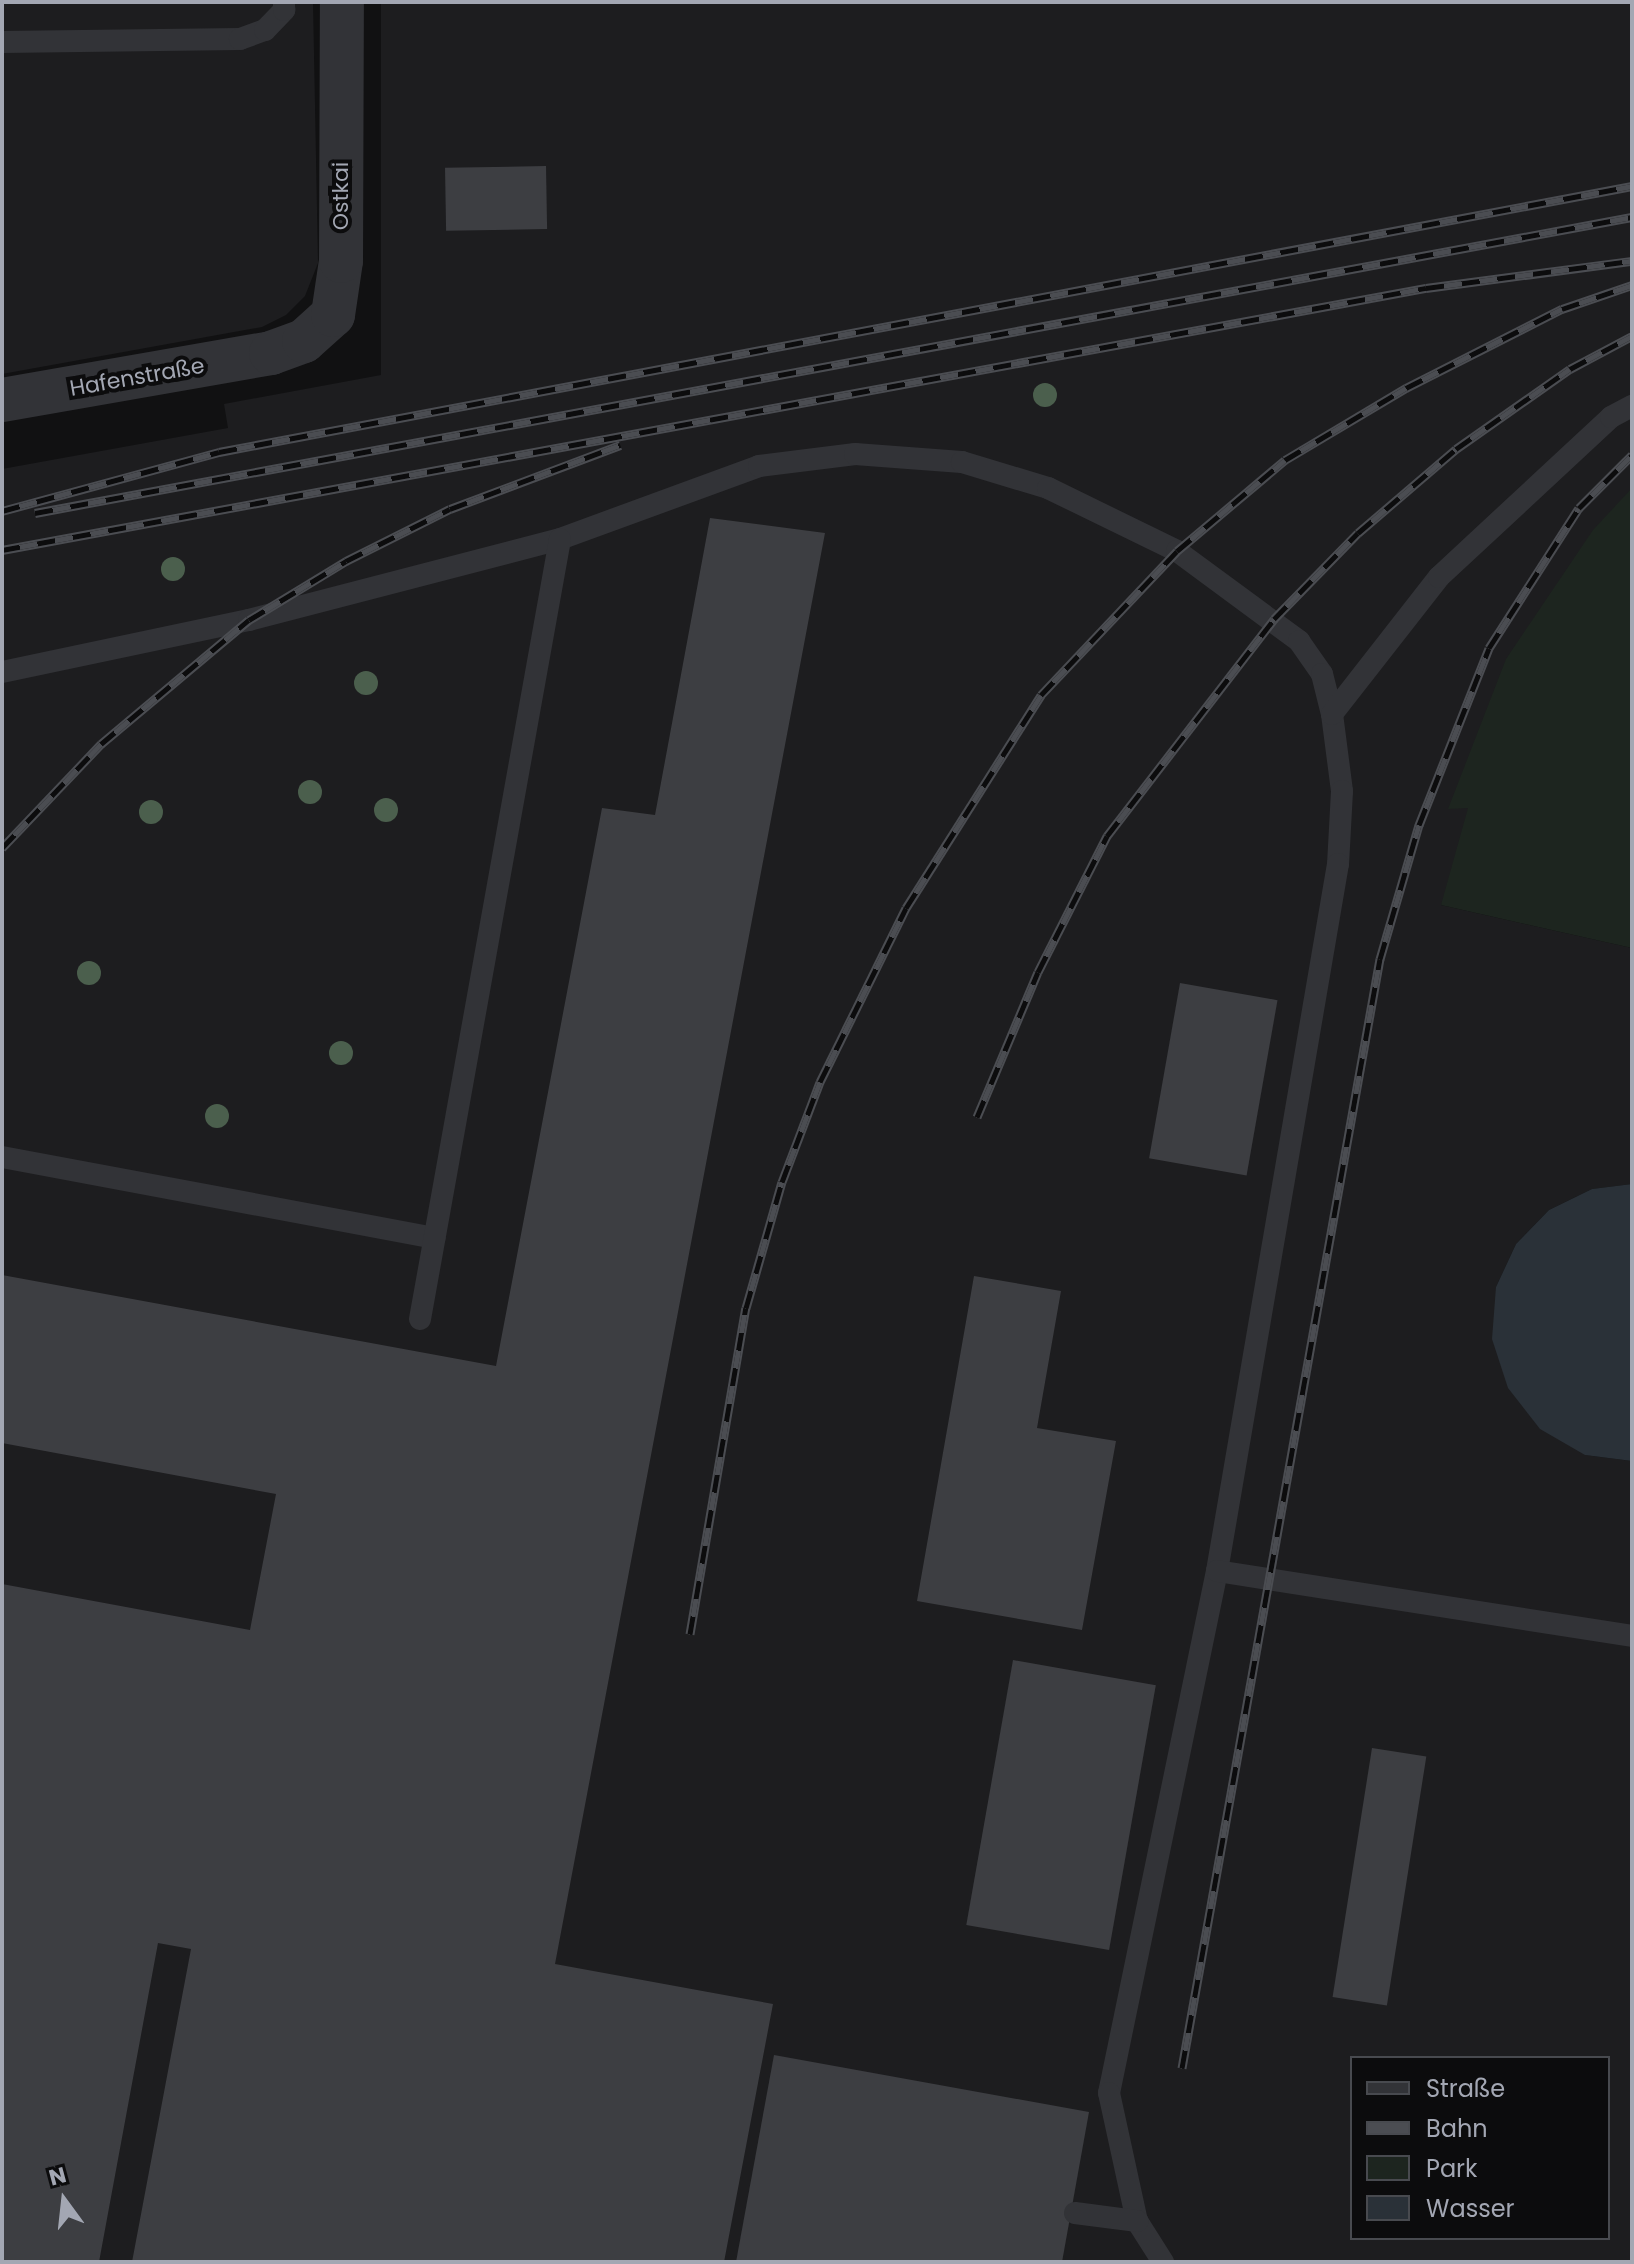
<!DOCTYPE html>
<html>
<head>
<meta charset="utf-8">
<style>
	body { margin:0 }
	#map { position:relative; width:1634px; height:2264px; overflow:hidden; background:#111112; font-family:Poppins,sans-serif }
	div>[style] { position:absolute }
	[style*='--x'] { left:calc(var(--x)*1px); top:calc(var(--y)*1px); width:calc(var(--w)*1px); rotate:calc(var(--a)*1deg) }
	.built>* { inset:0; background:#1d1d1f }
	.green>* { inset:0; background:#1d251f }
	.water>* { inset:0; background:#2a3138 }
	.building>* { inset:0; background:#3d3e42; transform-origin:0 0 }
	.service>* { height:22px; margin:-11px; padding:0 11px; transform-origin:11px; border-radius:11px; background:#323337 }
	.minor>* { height:44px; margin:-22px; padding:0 22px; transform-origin:22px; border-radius:22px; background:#323337 }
	.rail>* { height:9px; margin-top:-4.5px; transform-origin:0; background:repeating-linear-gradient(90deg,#0c0c0d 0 18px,#4b4d52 0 36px); box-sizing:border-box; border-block:2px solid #4b4d52 }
	.trees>* { width:24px; height:24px; margin:-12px; border-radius:50%; background:#4b5f4d }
	span { translate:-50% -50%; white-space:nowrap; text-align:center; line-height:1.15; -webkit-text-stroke:8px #0c0c0d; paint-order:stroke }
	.street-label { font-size:22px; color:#a3a7b3 }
	.frame { position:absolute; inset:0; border:4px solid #a3a7b3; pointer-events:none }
	.legend { position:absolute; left:1350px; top:2056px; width:260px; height:184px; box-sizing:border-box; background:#0c0c0d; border:2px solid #484a4f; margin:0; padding:10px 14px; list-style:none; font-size:24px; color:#a3a7b3 }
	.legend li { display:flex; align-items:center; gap:16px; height:40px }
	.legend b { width:40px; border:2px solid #484a4f }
	.north { position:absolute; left:24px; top:2160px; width:80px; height:80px; -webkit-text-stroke:6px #0c0c0d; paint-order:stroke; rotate:345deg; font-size:22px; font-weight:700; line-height:32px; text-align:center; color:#a3a7b3 }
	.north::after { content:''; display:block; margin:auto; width:28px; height:36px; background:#a3a7b3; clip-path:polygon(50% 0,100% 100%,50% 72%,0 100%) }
</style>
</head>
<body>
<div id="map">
	<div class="built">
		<div style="clip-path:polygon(2px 2px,313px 2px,318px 263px,305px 296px,286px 315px,262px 327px,2px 374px)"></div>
		<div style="clip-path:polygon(evenodd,381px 2px,1632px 2px,1632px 608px,1441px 905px,1632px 948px,1632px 1184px,1592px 1189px,1549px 1210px,1516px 1244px,1496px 1287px,1585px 1455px,1632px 1461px,1632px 2262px,2px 2262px,2px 469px,228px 428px,224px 404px,381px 375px,381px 2px,1352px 2058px,1608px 2058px,1608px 2238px,1352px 2238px,1352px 2058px)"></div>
	</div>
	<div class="green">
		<div style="clip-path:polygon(1632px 488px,1632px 948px,1441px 905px,1468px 808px,1448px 809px,1506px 659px,1593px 530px)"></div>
	</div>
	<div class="water">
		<div style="clip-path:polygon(1632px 1184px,1632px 1461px,1585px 1455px,1540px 1429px,1508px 1388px,1492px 1339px,1496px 1287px,1516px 1244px,1549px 1210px,1592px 1189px)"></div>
	</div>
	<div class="building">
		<div style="left:546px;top:166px;width:63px;height:101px;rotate:89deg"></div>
		<div style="clip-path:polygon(710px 518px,825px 533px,555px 1964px,773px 2004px,724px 2262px,132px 2262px,191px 1949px,158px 1943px,99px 2262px,2px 2262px,2px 1584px,250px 1630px,276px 1494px,2px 1443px,2px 1275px,496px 1366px,602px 808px,655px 815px)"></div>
		<div style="left:1180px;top:983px;width:99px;height:178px;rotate:10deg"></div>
		<div style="clip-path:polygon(974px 1276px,1061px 1291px,1037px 1428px,1116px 1441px,1082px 1630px,917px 1601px)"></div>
		<div style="left:1013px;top:1660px;width:145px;height:269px;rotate:10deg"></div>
		<div style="left:1372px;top:1748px;width:55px;height:252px;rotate:9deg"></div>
		<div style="clip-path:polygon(774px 2055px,1089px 2112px,1062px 2262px,736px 2262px)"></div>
	</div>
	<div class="service">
		<div style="--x:2;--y:42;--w:238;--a:-0.7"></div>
		<div style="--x:240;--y:39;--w:27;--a:-20"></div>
		<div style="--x:265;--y:30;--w:28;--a:-46"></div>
		<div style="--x:284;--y:10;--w:8;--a:-90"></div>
		<div style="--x:2;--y:672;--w:252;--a:-11.9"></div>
		<div style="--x:249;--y:620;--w:321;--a:-14.6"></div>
		<div style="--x:560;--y:539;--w:212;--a:-20.1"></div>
		<div style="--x:759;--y:466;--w:97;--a:-7.1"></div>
		<div style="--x:855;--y:454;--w:107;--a:4.3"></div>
		<div style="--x:962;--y:462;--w:90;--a:16.8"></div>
		<div style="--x:1048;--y:488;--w:144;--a:26"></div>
		<div style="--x:1177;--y:551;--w:152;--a:36.4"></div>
		<div style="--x:1299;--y:641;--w:40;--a:55.1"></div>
		<div style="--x:1322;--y:674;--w:41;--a:76"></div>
		<div style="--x:1332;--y:714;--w:78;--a:82.6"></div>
		<div style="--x:1342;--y:791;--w:73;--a:93.1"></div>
		<div style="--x:1338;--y:864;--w:717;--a:99.71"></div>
		<div style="--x:1217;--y:1571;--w:533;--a:101.69"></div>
		<div style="--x:1109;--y:2093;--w:131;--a:77.7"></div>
		<div style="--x:1137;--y:2221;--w:49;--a:57.6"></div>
		<div style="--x:1332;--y:714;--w:174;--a:-52"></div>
		<div style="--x:1439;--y:577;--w:235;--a:-42.9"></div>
		<div style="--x:1611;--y:417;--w:24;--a:-28"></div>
		<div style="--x:2;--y:1157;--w:440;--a:10.6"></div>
		<div style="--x:420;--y:1319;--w:792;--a:-79.82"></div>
		<div style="--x:1217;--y:1571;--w:420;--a:8.9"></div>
		<div style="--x:1075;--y:2213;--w:63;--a:7.4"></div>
	</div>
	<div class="minor">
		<div style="--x:2;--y:400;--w:273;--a:-9.9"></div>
		<div style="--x:271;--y:353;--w:35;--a:-20"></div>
		<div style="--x:304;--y:341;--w:39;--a:-42"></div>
		<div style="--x:333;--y:315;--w:55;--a:-81.6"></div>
		<div style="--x:341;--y:261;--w:259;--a:-89.8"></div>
	</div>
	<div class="rail">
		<div style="--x:2;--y:511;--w:225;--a:-15.2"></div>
		<div style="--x:219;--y:452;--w:1438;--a:-10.66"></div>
		<div style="--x:35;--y:513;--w:1624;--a:-10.5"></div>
		<div style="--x:2;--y:550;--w:1448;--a:-10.43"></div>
		<div style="--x:1426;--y:288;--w:208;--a:-7.5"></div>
		<div style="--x:2;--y:848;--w:144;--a:-46.4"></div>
		<div style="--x:101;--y:744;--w:193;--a:-40"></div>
		<div style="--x:249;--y:620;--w:114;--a:-31.3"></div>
		<div style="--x:346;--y:561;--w:116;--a:-26.6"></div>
		<div style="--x:450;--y:509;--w:182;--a:-20.6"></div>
		<div style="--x:977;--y:1117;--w:157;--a:-67.2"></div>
		<div style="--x:1038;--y:972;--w:153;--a:-63.1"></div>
		<div style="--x:1107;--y:836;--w:274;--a:-52.4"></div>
		<div style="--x:1274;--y:619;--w:120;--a:-45.7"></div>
		<div style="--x:1358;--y:533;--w:129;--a:-40.6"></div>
		<div style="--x:1456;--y:449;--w:139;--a:-35.1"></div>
		<div style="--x:1570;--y:369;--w:70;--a:-28"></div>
		<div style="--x:690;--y:1634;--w:331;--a:-80.3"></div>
		<div style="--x:746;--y:1308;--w:131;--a:-74.1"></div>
		<div style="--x:782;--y:1182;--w:107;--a:-69.2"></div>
		<div style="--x:820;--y:1082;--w:194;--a:-63.7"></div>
		<div style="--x:906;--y:908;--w:252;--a:-57.6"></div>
		<div style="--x:1041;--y:695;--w:198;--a:-46.6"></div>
		<div style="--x:1177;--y:551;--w:141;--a:-40.1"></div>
		<div style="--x:1285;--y:460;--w:141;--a:-30.8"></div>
		<div style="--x:1406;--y:388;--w:175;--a:-26.9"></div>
		<div style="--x:1562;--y:309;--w:74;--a:-18.9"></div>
		<div style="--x:1182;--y:2068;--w:1127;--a:-79.88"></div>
		<div style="--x:1380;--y:959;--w:140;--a:-73.8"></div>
		<div style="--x:1419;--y:825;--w:190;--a:-68.4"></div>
		<div style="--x:1489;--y:648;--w:166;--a:-57.3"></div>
		<div style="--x:1579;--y:508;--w:75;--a:-45"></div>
	</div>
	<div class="trees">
		<div style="left:1045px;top:395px"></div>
		<div style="left:173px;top:569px"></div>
		<div style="left:366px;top:683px"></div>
		<div style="left:310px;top:792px"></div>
		<div style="left:386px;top:810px"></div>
		<div style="left:151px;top:812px"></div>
		<div style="left:89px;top:973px"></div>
		<div style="left:341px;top:1053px"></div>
		<div style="left:217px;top:1116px"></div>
	</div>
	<div class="street-label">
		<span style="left:341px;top:196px;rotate:-90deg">Ostkai</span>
		<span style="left:137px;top:377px;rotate:-10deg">Hafenstraße</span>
	</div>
	<div class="frame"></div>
	<ul class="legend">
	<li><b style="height:10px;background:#323337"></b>Straße</li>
	<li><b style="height:10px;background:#4b4d52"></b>Bahn</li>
	<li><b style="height:22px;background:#1d251f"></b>Park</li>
	<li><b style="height:22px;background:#2a3138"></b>Wasser</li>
	</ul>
	<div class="north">N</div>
</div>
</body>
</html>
